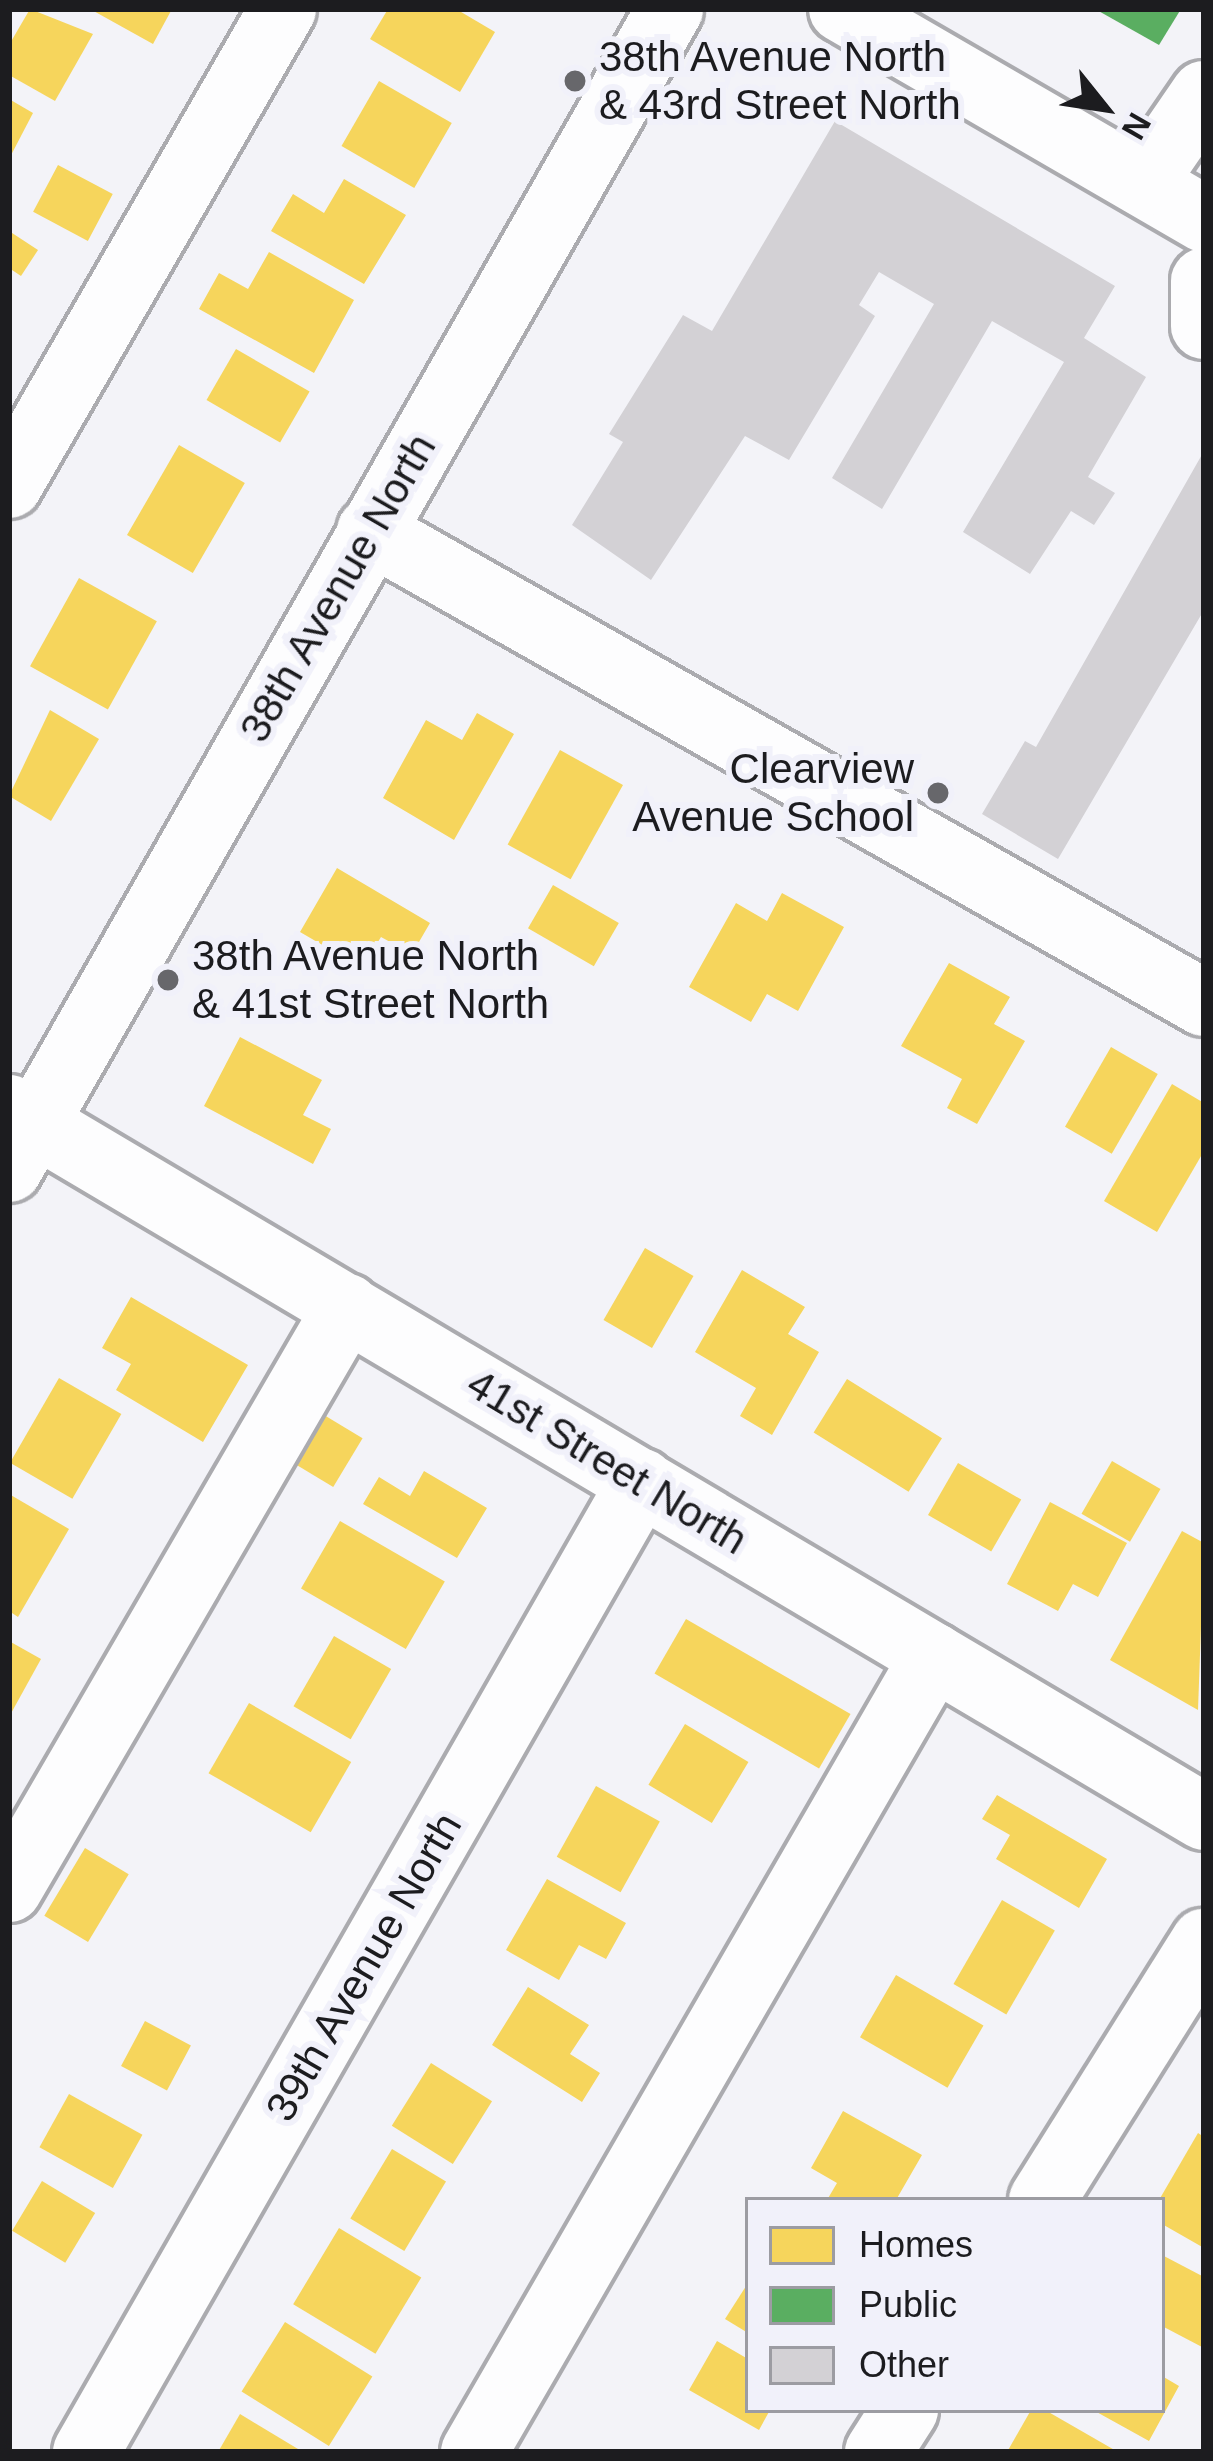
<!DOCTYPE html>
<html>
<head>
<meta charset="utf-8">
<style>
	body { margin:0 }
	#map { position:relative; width:1213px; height:2461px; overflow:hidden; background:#f3f3f8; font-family:Helvetica,sans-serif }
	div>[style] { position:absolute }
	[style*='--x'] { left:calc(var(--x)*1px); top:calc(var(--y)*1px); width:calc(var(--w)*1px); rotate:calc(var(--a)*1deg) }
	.homes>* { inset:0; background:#f6d55c; transform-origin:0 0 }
	.public>* { inset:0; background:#5aae61 }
	.building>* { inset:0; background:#d3d1d5 }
	.roads { filter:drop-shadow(3px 0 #ababaf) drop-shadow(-3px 0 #ababaf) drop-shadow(0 3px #ababaf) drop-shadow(0 -3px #ababaf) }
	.minor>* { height:66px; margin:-33px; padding:0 33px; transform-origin:33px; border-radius:33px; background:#fdfdfe }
	.major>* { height:66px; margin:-33px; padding:0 33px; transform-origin:33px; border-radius:33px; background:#fdfdfe }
	.dots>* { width:33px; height:33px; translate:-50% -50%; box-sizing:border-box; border:6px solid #f1f1fa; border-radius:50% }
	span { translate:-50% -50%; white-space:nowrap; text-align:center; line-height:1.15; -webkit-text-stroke:12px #f1f1fa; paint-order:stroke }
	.poi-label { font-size:42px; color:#1c1c1f }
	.left { translate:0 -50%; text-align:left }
	.right { translate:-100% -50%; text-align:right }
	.street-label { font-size:42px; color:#1c1c1f }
	.frame { position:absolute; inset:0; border:12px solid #1c1c1f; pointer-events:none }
	.legend { position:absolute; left:745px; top:2197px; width:420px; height:216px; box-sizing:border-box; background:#f1f1fa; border:3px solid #9c9ca2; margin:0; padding:15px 21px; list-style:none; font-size:36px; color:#1c1c1f }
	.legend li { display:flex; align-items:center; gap:24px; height:60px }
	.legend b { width:60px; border:3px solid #9c9ca2 }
	.north { position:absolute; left:1045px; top:48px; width:120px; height:120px; -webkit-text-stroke:9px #f1f1fa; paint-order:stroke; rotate:120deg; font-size:33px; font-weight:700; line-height:48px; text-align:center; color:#1c1c1f }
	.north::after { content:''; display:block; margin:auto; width:42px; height:54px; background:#1c1c1f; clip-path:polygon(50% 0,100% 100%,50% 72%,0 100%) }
</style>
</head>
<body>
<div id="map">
	<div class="homes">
		<div style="clip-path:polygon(30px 9px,93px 34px,55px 101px,9px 75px,9px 45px)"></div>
		<div style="clip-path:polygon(90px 9px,172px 9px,153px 44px)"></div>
		<div style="clip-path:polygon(388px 9px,456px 9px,495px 32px,460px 92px,370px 39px)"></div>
		<div style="left:379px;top:81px;width:84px;height:75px;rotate:30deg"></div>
		<div style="clip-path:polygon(9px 99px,33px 113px,9px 159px)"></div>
		<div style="left:58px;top:165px;width:62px;height:53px;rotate:28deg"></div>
		<div style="clip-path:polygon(344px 179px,406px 215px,364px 284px,271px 231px,293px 194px,324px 213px)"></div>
		<div style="clip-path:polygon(9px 231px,38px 250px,21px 276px,9px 268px)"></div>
		<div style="clip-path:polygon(269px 252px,354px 300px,314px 373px,199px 309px,219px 273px,248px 289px)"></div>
		<div style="left:236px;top:349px;width:85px;height:59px;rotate:30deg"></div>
		<div style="left:179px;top:445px;width:76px;height:104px;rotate:30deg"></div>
		<div style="left:79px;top:578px;width:89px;height:101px;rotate:29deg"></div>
		<div style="clip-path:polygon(50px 710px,99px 739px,51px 821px,9px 796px)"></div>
		<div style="clip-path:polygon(477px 713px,514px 734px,454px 840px,383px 798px,426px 720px,462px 740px)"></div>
		<div style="left:560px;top:750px;width:72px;height:108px;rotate:29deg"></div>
		<div style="clip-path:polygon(337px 868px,430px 923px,412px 954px,381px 937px,362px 968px,300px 932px)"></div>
		<div style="left:553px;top:885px;width:76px;height:50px;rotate:30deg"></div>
		<div style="clip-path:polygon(782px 893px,844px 927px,798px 1011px,767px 994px,751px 1022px,689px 987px,736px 903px,767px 921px)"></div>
		<div style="clip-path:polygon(949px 963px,1010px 997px,994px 1024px,1025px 1041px,977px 1124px,947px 1108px,962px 1079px,901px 1046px)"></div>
		<div style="clip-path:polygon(240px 1037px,322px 1080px,303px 1115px,331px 1129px,313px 1164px,204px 1106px)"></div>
		<div style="left:1111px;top:1047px;width:54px;height:92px;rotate:30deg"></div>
		<div style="clip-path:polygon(1172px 1084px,1204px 1103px,1204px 1151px,1157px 1232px,1104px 1201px)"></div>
		<div style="left:645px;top:1248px;width:56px;height:83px;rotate:30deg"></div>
		<div style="clip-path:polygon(742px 1270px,805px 1307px,788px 1334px,819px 1352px,772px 1435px,740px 1416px,756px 1388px,695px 1352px)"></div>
		<div style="clip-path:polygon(131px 1297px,248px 1365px,203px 1442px,116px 1390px,131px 1364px,102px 1348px)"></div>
		<div style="left:59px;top:1378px;width:72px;height:98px;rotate:30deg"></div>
		<div style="left:847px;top:1379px;width:112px;height:63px;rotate:32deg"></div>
		<div style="left:324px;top:1415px;width:45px;height:57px;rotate:31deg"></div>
		<div style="left:1112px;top:1461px;width:56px;height:61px;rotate:30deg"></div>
		<div style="left:958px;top:1463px;width:73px;height:60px;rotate:30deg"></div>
		<div style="clip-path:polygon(424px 1471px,487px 1508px,457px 1558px,363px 1504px,379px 1477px,410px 1496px)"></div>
		<div style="clip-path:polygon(9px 1494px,69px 1529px,18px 1617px,9px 1611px)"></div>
		<div style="clip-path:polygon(1050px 1502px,1127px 1543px,1098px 1597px,1073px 1584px,1058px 1611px,1007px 1584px)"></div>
		<div style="left:340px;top:1521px;width:121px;height:78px;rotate:30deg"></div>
		<div style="clip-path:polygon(1182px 1531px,1204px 1543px,1198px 1710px,1110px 1660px)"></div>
		<div style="left:686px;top:1619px;width:190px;height:63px;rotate:30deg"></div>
		<div style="left:334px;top:1636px;width:66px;height:81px;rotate:30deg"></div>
		<div style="clip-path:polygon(9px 1641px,41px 1659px,9px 1717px)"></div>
		<div style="left:249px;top:1703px;width:118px;height:81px;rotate:30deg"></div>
		<div style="left:685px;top:1724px;width:74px;height:71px;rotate:31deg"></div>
		<div style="left:596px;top:1786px;width:73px;height:81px;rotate:29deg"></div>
		<div style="clip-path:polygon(997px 1795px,1107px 1859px,1079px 1908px,996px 1859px,1010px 1835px,982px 1819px)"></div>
		<div style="left:85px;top:1848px;width:51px;height:79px;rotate:31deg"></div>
		<div style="clip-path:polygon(547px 1879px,626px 1923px,606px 1959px,579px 1945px,559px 1980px,506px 1950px)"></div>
		<div style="left:1002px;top:1900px;width:61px;height:97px;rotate:30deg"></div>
		<div style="left:896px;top:1975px;width:101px;height:72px;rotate:30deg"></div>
		<div style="clip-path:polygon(528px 1987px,589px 2025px,570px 2054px,600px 2073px,582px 2102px,492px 2045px)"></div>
		<div style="left:145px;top:2021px;width:52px;height:51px;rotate:28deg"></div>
		<div style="left:431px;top:2063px;width:72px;height:74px;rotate:32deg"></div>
		<div style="left:69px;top:2094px;width:84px;height:61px;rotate:29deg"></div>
		<div style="clip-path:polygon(843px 2111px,922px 2155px,896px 2200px,827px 2200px,837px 2183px,811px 2168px)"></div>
		<div style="clip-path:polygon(1198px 2133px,1204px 2137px,1204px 2248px,1162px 2224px,1159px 2200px)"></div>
		<div style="left:392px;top:2149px;width:63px;height:81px;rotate:31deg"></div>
		<div style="left:42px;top:2181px;width:62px;height:58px;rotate:31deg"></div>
		<div style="left:339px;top:2228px;width:96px;height:89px;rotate:31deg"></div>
		<div style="clip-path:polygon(1162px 2255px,1204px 2277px,1202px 2347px,1162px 2326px)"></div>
		<div style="clip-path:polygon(748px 2283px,748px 2333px,725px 2319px)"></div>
		<div style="left:285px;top:2322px;width:103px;height:82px;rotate:32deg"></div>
		<div style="clip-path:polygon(717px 2341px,748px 2359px,748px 2410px,770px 2410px,759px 2430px,689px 2390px)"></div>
		<div style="clip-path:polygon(1162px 2376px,1179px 2386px,1149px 2441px,1093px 2410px,1162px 2410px)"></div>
		<div style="clip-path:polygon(1031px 2410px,1045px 2410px,1118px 2452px,1007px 2452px)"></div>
		<div style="clip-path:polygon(240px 2414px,303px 2452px,218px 2452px)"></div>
	</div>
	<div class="public">
		<div style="clip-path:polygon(1095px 9px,1181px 9px,1159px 45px)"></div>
	</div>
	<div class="building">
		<div style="clip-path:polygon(835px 121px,1115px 286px,1084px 338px,1146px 377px,1088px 477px,1115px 493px,1094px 525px,1071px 511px,1030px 574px,963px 532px,1064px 362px,992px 321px,882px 509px,832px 478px,934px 304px,879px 272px,859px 305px,875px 316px,789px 460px,745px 436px,651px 580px,572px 525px,623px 442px,609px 434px,683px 315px,712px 331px)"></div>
		<div style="clip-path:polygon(1204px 451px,1204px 610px,1058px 859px,982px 814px,1025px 741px,1036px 747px)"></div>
	</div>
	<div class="roads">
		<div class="minor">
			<div style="--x:842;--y:9;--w:419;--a:30.1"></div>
			<div style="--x:1143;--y:183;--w:108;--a:-55.6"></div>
			<div style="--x:1204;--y:281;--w:45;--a:90"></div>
			<div style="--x:9;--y:485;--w:549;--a:-60.07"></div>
			<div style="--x:370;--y:531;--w:958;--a:29.51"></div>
			<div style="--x:9;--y:1108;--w:1389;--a:30.68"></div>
			<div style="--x:9;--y:1889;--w:673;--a:-59.85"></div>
			<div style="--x:1042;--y:2200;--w:305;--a:-57.9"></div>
			<div style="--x:86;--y:2452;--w:1118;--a:-60.22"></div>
			<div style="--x:474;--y:2452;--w:919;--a:-59.98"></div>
			<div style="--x:878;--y:2452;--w:50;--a:-57.3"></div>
		</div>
		<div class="major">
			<div style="--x:9;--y:1169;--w:1335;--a:-60.32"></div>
		</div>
	</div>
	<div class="dots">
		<div style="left:575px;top:81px;background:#67676b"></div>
		<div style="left:938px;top:793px;background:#67676b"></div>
		<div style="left:168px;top:980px;background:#67676b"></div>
	</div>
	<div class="poi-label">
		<span class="left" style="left:599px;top:81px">38th Avenue North<br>&amp; 43rd Street North</span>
		<span class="right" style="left:914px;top:793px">Clearview<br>Avenue School</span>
		<span class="left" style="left:192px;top:980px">38th Avenue North<br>&amp; 41st Street North</span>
	</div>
	<div class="street-label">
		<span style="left:338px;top:588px;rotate:-60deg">38th Avenue North</span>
		<span style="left:607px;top:1462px;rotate:31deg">41st Street North</span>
		<span style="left:364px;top:1967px;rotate:-60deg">39th Avenue North</span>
	</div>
	<div class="frame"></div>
	<ul class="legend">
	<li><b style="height:33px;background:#f6d55c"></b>Homes</li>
	<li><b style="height:33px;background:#5aae61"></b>Public</li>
	<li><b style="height:33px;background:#d3d1d5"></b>Other</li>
	</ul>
	<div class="north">N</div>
</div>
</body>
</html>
